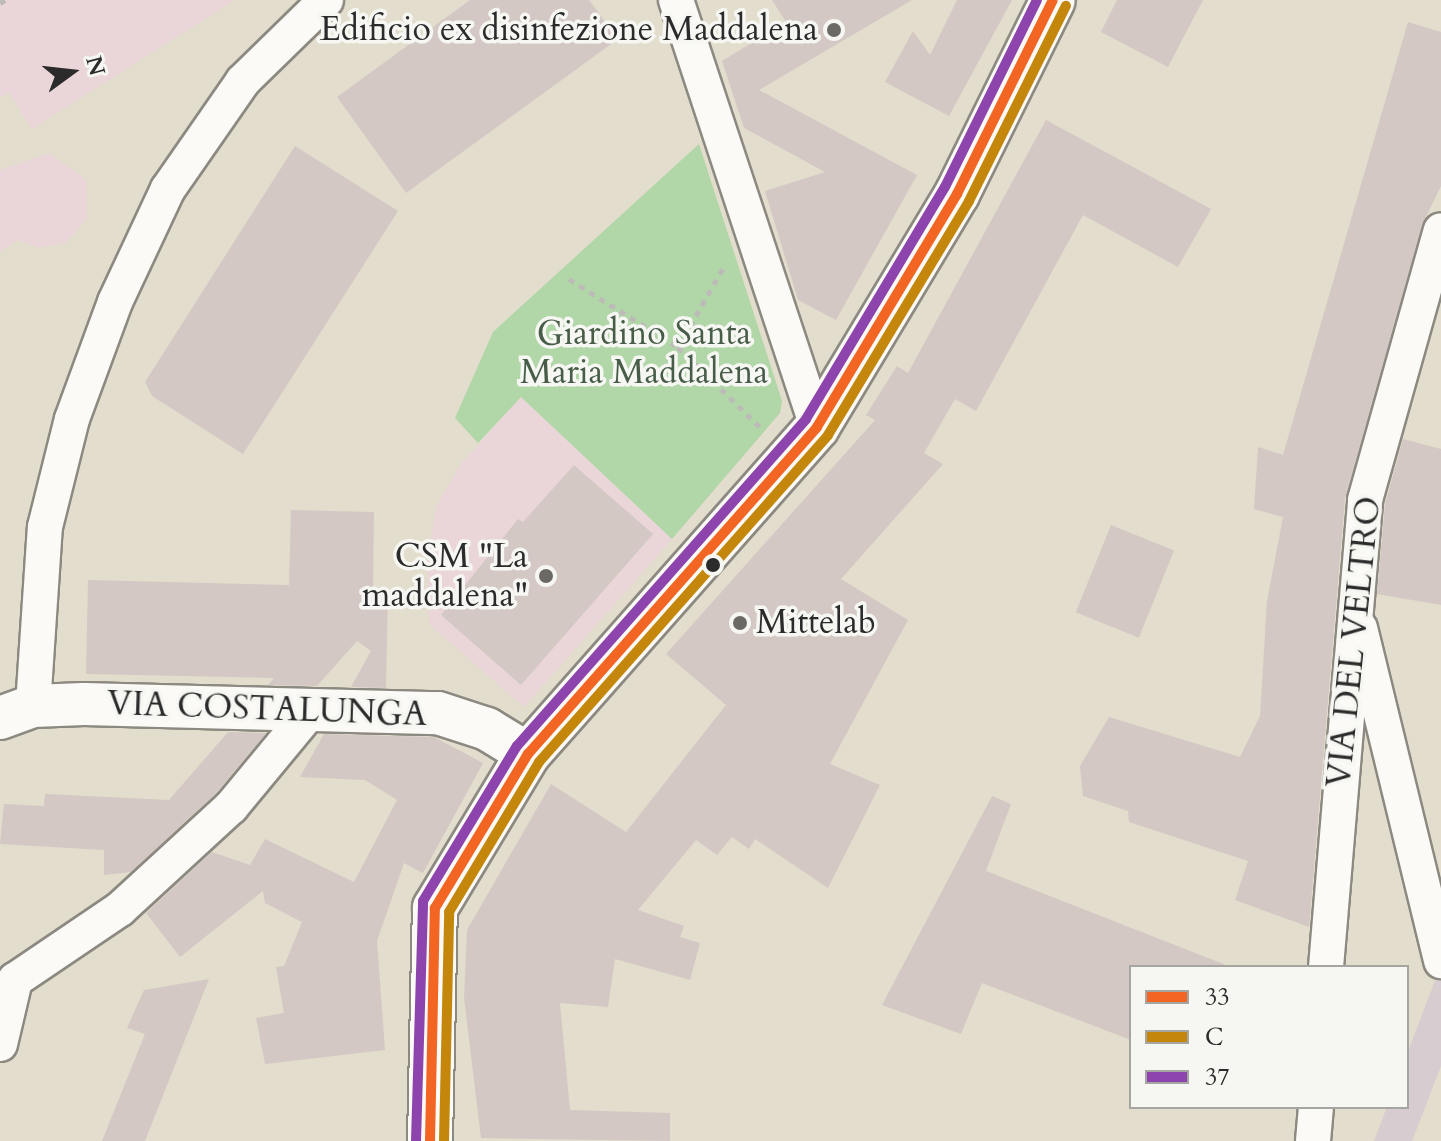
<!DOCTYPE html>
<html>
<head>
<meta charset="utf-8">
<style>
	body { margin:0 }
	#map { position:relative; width:1441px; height:1141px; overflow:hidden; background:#e2ddcc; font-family:Cardo,serif }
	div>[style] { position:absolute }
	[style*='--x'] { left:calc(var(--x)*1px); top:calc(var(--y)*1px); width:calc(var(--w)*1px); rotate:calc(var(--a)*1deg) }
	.built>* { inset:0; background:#ead6d9 }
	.industrial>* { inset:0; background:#d7cccf }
	.green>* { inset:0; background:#b1d6a8 }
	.building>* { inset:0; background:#d4c8c5; transform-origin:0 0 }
	.path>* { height:5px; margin-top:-2.5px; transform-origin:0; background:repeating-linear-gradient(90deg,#bcbbb8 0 6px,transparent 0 12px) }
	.roads { filter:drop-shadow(2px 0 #8c8981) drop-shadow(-2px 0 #8c8981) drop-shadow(0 2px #8c8981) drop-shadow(0 -2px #8c8981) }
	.minor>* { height:34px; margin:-17px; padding:0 17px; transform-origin:17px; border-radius:17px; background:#fbfaf7 }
	.tertiary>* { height:42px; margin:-21px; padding:0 21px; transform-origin:21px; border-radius:21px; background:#fbfaf7 }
	.secondary>* { height:44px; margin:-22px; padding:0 22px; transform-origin:22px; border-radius:22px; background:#fbfaf7 }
	.bus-1>* { height:10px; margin:-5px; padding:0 5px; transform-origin:5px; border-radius:5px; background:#f26522 }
	.bus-2>* { height:10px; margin:-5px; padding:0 5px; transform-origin:5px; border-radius:5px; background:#c4870b }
	.bus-3>* { height:10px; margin:-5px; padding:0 5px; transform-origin:5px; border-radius:5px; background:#8e44ad }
	.dots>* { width:22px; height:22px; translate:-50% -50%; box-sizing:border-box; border:4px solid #f6f6f2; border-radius:50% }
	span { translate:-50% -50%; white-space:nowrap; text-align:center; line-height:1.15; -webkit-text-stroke:7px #f6f6f2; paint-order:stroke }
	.poi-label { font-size:34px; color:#2b2b2b }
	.right { translate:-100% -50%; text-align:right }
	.left { translate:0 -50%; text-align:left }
	.park-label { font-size:34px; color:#475d48 }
	.street-label { font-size:34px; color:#2b2b2b }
	.legend { position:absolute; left:1129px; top:965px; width:280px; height:144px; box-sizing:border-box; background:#f6f6f2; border:2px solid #a5a5a2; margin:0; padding:10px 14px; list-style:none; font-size:24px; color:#2b2b2b }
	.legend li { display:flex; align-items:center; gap:16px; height:40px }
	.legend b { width:40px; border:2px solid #a5a5a2 }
	.north { position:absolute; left:32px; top:32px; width:80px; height:80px; -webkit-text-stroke:6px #f6f6f2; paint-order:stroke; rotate:75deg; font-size:22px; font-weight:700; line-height:32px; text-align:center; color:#2b2b2b }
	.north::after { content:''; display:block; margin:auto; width:28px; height:36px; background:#2b2b2b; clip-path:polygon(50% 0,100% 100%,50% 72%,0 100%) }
</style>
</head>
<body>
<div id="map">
	<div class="built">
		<div style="clip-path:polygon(0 0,235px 0,32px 129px,9px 93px,0 98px)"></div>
		<div style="clip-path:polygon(50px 153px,86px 180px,87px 219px,67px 242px,39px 248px,17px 240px,0 252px,0 170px)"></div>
		<div style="clip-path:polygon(521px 397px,672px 539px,524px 707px,429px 624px,427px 560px,436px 507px,460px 465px)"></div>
	</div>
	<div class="industrial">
		<div style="clip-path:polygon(1441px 965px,1441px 1066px,1412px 1141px,1374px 1141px,1387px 1107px,1407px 1107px,1407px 1054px)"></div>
	</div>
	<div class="green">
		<div style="clip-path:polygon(699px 144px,782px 401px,780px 413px,672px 539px,521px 397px,478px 443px,455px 418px,493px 332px)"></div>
	</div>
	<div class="building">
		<div style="clip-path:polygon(470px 0,589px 0,618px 39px,406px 193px,337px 97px)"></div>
		<div style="clip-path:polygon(772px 0,912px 0,759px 90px,917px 175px,836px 320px,798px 300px,765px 191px,825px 172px,744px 128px,722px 61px,786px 22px)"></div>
		<div style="clip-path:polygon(957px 0,1012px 0,949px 116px,885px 82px,913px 31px,930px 55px)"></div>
		<div style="clip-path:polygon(1117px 0,1203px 0,1168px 67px,1101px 32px)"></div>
		<div style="clip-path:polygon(1408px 22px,1441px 32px,1441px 186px,1422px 225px,1345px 498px,1309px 927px,1235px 900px,1248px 861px,1129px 822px,1128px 811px,1083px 796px,1080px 766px,1109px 717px,1240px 757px,1260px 716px,1267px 601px,1283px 517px,1254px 509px,1258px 447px,1283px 455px)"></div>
		<div style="clip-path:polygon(1046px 120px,1211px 209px,1178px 267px,1083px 215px,976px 411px,955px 399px,924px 453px,943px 464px,841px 579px,908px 620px,830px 764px,880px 785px,828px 888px,755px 839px,749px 849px,732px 837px,717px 855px,696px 840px,638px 910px,684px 926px,680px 937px,700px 943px,690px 980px,615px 959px,608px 1007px,560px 1003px,570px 1110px,670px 1113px,670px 1141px,481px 1138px,464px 998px,467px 930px,551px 784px,626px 832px,726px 705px,666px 654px,875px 420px,866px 415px,897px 366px,908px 373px)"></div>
		<div style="clip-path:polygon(295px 146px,398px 211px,243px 454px,152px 396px,145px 382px)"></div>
		<div style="clip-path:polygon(1403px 439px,1441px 449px,1441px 605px,1377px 594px,1385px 504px)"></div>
		<div style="clip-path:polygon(574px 465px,653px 534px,521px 685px,441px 615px,518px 519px,523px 522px)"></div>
		<div style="clip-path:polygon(291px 510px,374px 512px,373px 587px,388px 588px,386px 688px,351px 687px,371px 651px,357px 641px,317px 686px,268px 685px,274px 678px,86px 674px,88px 580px,289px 585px)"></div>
		<div style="left:1111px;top:525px;width:68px;height:94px;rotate:22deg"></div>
		<div style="clip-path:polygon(228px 732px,266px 733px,216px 793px,131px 872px,104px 875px,104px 850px,0 844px,4px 804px,44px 806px,45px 794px,169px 800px)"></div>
		<div style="clip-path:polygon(324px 734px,434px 737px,483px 763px,423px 873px,404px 863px,377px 941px,385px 1050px,265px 1064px,256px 1018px,284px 1013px,276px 967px,284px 966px,302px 922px,265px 903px,263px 891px,180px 957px,146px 913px,212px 852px,250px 865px,265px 839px,354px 882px,397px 800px,365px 780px,300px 777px)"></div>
		<div style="clip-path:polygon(992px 796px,1011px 804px,986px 871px,1231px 967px,1131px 967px,1131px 1040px,982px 983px,961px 1034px,882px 1005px)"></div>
		<div style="clip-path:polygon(209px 979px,145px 1141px,102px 1141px,145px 1034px,127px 1028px,144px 990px)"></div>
	</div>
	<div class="path">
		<div style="--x:0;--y:3;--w:6;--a:-31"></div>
		<div style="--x:569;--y:279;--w:128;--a:32"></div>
		<div style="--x:678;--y:347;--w:116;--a:44.3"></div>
		<div style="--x:678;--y:347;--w:91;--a:-60.3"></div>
	</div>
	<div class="roads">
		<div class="minor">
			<div style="--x:676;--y:0;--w:450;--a:71.7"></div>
			<div style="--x:1360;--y:628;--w:343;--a:76.3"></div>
			<div style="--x:33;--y:706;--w:179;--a:-86.2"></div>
			<div style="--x:45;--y:527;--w:111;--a:-76"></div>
			<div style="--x:72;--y:419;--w:125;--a:-69.8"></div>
			<div style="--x:115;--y:302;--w:125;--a:-64.9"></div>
			<div style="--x:168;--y:189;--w:131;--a:-55.2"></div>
			<div style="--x:243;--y:81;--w:116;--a:-44.3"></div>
			<div style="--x:1326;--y:967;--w:469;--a:-85.2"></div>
			<div style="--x:1365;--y:500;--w:280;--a:-74.3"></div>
			<div style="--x:0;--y:1044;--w:66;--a:-76.8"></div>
			<div style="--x:15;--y:980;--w:127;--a:-34.1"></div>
			<div style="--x:120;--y:909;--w:151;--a:-42.6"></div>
			<div style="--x:231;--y:807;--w:127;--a:-50.4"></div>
			<div style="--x:1313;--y:1141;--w:34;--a:-85"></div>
		</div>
		<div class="tertiary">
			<div style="--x:0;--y:718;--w:35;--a:-20"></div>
			<div style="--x:33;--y:706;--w:51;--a:-2.2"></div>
			<div style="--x:84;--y:704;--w:354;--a:1.5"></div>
			<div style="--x:438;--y:713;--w:52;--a:18.1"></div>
			<div style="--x:487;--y:729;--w:48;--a:31.4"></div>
		</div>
		<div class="secondary">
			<div style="--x:430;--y:1141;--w:233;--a:-88.8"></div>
			<div style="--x:435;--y:908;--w:180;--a:-58.9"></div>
			<div style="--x:528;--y:754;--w:436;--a:-48.5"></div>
			<div style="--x:817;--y:427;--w:272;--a:-59"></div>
			<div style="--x:957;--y:194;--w:216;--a:-63.7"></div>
		</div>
	</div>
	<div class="bus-1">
		<div style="--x:430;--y:1141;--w:233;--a:-88.8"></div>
		<div style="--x:435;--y:908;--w:180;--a:-58.9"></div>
		<div style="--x:528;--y:754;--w:436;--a:-48.5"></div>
		<div style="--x:817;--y:427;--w:272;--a:-59"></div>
		<div style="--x:957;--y:194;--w:216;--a:-63.7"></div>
	</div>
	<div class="bus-2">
		<div style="--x:444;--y:1141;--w:229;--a:-88.7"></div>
		<div style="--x:449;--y:912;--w:175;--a:-59"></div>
		<div style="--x:539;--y:762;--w:436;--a:-48.5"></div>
		<div style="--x:828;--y:435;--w:273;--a:-58.9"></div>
		<div style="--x:969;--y:201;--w:218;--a:-63.6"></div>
	</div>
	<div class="bus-3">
		<div style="--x:416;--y:1141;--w:240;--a:-88.3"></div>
		<div style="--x:423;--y:901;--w:181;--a:-58.8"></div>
		<div style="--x:517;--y:746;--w:436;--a:-48.5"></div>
		<div style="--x:806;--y:419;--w:270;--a:-59.1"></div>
		<div style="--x:945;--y:187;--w:208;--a:-63.8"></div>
	</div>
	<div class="dots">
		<div style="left:834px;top:30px;background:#6b6963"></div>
		<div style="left:713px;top:565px;background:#2b2b2b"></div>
		<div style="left:546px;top:576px;background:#6b6963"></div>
		<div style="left:740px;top:623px;background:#6b6963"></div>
	</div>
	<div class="poi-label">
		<span class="right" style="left:818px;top:30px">Edificio ex disinfezione Maddalena</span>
		<span class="right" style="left:528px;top:576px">CSM "La<br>maddalena"</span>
		<span class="left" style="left:756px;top:623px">Mittelab</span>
	</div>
	<div class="park-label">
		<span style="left:644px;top:353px">Giardino Santa<br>Maria Maddalena</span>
	</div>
	<div class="street-label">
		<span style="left:1354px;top:642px;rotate:-84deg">VIA DEL VELTRO</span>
		<span style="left:267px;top:709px;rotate:2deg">VIA COSTALUNGA</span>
	</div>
	<ul class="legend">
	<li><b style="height:10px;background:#f26522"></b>33</li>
	<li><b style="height:10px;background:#c4870b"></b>C</li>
	<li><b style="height:10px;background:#8e44ad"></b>37</li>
	</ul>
	<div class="north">N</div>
</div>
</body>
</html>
